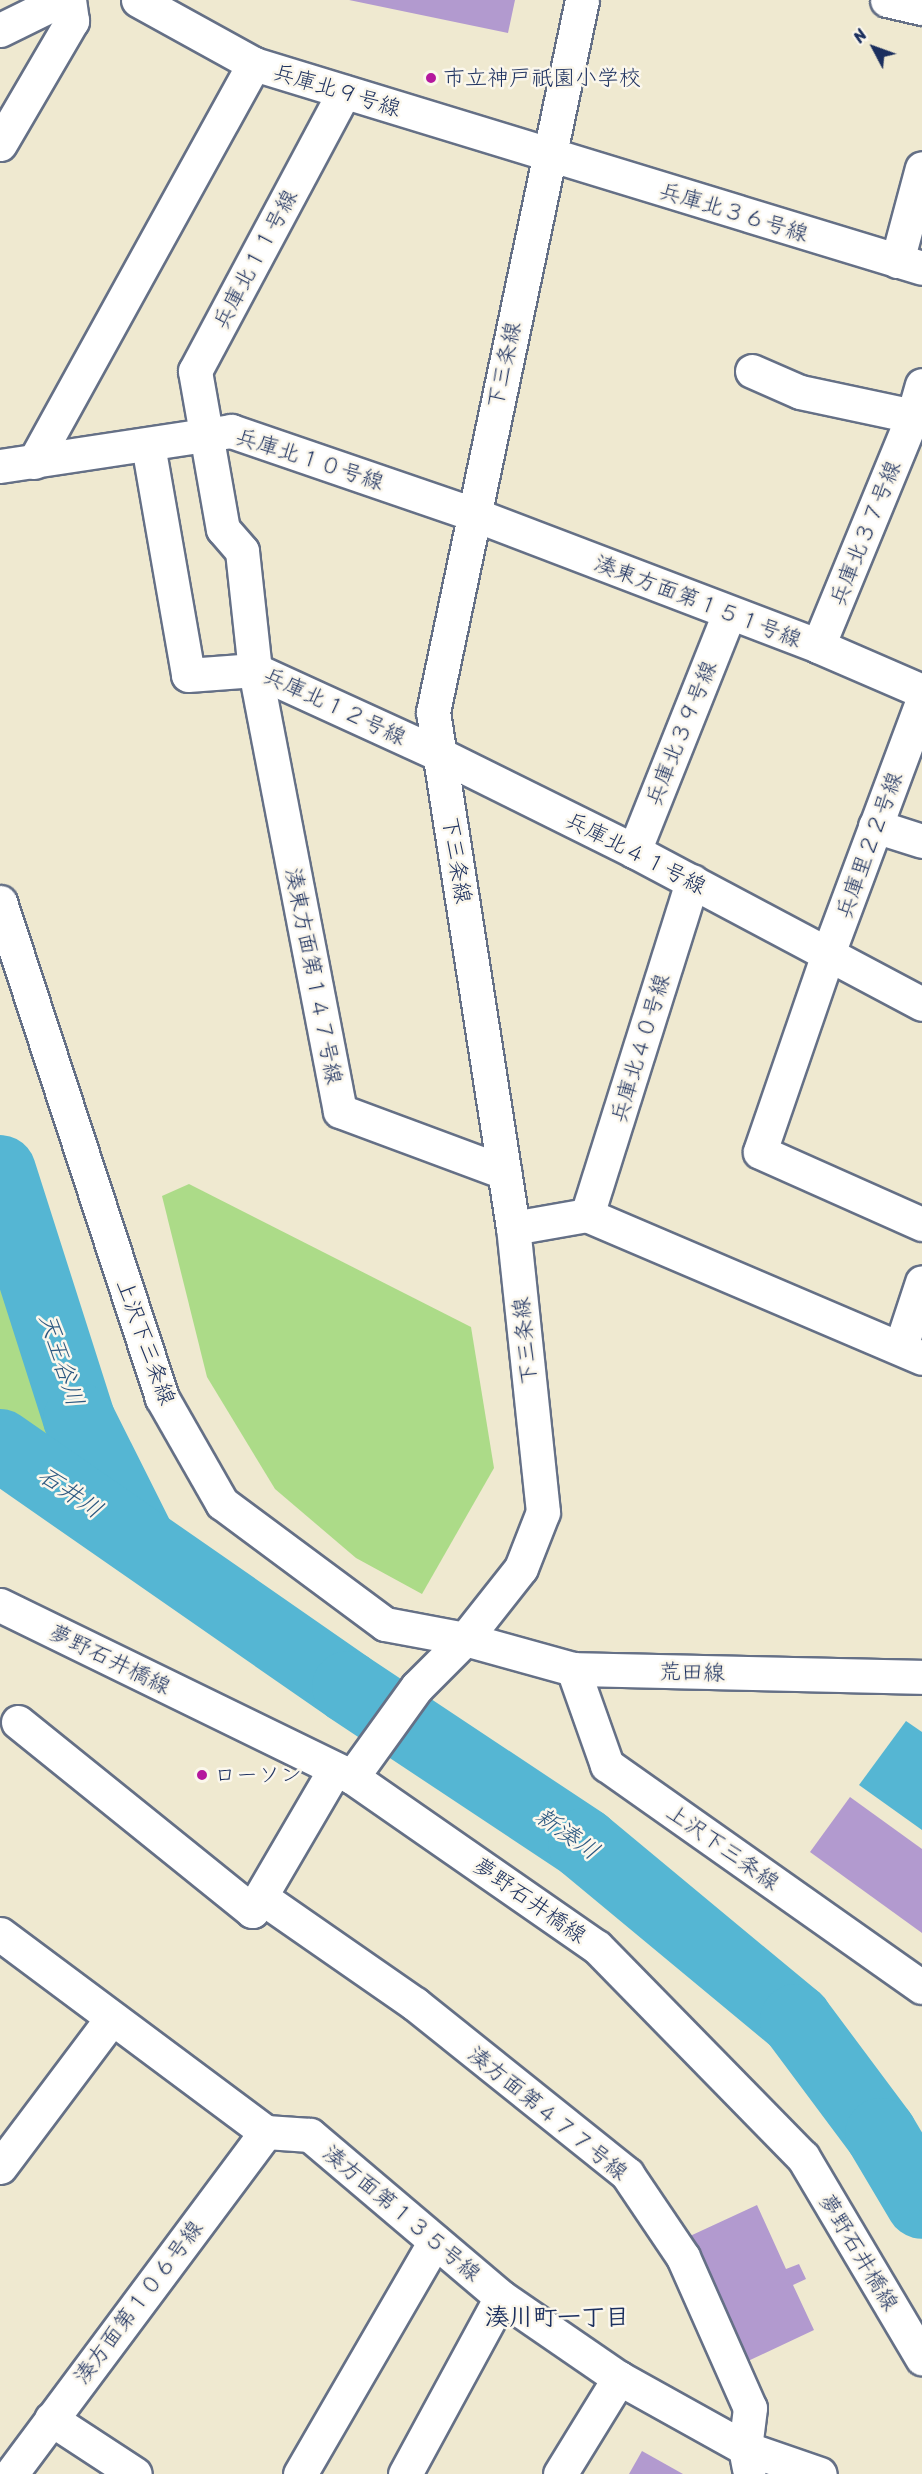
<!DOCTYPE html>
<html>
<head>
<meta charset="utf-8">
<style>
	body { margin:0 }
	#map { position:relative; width:922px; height:2474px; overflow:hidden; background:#efe9d0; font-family:Sriracha,"Klee One",sans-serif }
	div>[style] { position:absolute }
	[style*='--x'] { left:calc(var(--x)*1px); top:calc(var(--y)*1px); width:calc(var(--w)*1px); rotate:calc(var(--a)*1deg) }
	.green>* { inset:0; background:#acdb88 }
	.water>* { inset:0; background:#55b6d3 }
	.river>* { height:72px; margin:-36px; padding:0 36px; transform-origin:36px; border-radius:36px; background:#55b6d3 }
	.building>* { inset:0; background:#b29acf }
	.roads { filter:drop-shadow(2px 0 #657086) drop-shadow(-2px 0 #657086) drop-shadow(0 2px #657086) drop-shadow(0 -2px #657086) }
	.minor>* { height:33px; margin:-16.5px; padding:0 16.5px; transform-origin:16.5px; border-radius:16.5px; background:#fff }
	.dots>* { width:16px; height:16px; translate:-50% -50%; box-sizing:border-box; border:3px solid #fbf7ec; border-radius:50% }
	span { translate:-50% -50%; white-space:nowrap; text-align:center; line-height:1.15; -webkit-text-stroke:5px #fbf7ec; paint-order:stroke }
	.poi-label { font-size:22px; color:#1b2f5e }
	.left { translate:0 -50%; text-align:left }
	.street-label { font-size:22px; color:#1b2f5e }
	.water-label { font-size:24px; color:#2c5881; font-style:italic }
	.neighbourhood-label { font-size:24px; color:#1b2f5e; font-weight:700 }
	.north { position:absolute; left:844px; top:18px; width:60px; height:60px; -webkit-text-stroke:4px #fbf7ec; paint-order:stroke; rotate:311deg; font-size:16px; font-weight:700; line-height:24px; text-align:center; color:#1b2f5e }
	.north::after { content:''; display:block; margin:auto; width:21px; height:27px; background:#1b2f5e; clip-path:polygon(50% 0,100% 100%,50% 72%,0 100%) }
</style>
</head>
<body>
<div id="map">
	<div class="green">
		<div style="clip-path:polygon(189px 1184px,471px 1327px,494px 1468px,422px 1594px,356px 1558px,275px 1489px,207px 1377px,162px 1196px)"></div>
		<div style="clip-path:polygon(0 1214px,87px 1471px,0 1414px)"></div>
	</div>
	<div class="water">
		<div style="clip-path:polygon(906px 1721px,922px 1732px,922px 1830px,859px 1785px)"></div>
	</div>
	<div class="river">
		<div style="--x:0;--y:1171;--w:260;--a:72.3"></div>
		<div style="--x:79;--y:1419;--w:132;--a:63.4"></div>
		<div style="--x:0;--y:1445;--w:424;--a:34.8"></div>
		<div style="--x:348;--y:1687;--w:283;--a:33.6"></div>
		<div style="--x:584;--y:1844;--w:276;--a:39.7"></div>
		<div style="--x:796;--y:2020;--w:142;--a:53.3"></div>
		<div style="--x:881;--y:2134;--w:80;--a:59.3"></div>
	</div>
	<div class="building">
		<div style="clip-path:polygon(349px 0,515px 0,508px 33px)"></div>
		<div style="clip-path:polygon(850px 1797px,922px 1849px,922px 1933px,810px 1852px)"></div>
		<div style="clip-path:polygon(757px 2205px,786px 2269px,799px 2264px,806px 2279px,793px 2285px,814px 2330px,748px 2361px,690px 2236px)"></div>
		<div style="clip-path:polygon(642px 2451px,683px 2474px,629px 2474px)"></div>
	</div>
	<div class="roads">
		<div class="minor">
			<div style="--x:138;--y:0;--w:132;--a:28.9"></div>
			<div style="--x:254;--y:64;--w:698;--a:16.98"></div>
			<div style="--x:887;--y:0;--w:36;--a:13"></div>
			<div style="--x:0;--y:30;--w:68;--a:-26.2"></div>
			<div style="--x:344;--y:92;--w:316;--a:118.1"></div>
			<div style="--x:195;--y:371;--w:160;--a:80"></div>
			<div style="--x:223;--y:529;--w:29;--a:49"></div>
			<div style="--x:242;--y:551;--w:120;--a:83.8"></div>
			<div style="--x:255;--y:670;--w:205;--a:24.6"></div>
			<div style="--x:441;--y:755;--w:216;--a:26.4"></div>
			<div style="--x:634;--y:851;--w:220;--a:28"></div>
			<div style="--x:828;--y:954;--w:209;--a:109"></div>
			<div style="--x:760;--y:1152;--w:177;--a:24"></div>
			<div style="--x:0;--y:144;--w:143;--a:-59.7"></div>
			<div style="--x:72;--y:21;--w:21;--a:-98"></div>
			<div style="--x:897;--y:261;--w:96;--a:-75"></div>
			<div style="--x:752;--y:371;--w:52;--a:23.6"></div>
			<div style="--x:800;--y:392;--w:125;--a:12"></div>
			<div style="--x:148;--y:445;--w:233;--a:80.1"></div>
			<div style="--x:188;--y:675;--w:67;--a:-4.3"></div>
			<div style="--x:255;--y:670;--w:449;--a:79.1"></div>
			<div style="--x:340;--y:1111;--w:175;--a:20.4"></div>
			<div style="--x:34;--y:462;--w:455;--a:-61.1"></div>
			<div style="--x:0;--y:466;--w:234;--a:-8.6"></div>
			<div style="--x:231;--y:431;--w:256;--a:18.9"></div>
			<div style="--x:473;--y:514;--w:369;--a:20.9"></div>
			<div style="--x:818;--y:646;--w:113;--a:23.4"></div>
			<div style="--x:818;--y:646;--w:249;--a:-67.6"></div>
			<div style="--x:913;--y:416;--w:32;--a:-74"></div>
			<div style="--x:922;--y:702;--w:269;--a:110.5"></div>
			<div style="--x:828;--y:954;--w:106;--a:28"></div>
			<div style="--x:875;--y:826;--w:49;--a:17.7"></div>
			<div style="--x:634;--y:851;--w:255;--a:-68.2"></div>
			<div style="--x:0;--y:902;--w:522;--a:71.91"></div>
			<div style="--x:162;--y:1398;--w:121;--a:60.3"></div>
			<div style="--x:222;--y:1503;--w:203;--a:36.6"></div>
			<div style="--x:385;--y:1624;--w:81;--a:10.6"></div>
			<div style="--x:465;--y:1639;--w:112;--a:15.5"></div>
			<div style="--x:573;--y:1669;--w:349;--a:1.3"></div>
			<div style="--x:587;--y:1215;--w:350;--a:-72.5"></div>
			<div style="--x:513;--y:1228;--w:75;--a:-10"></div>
			<div style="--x:587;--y:1215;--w:364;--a:23.1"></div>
			<div style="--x:901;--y:1346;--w:67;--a:-71.8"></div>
			<div style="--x:0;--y:1605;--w:392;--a:26"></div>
			<div style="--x:352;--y:1777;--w:298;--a:34.8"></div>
			<div style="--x:597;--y:1947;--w:294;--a:45.6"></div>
			<div style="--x:803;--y:2157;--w:234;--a:59.4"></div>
			<div style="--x:573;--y:1669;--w:102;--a:70.5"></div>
			<div style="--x:607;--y:1765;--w:385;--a:35.2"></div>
			<div style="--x:18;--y:1722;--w:301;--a:38.9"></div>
			<div style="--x:252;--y:1911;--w:164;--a:-59.7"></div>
			<div style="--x:352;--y:1777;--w:111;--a:-54.2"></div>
			<div style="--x:417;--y:1687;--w:68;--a:-45"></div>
			<div style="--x:465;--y:1639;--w:90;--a:-51.7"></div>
			<div style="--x:521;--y:1568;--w:60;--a:-68.6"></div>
			<div style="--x:543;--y:1512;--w:286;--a:-96"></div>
			<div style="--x:513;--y:1228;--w:522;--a:-98.81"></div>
			<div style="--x:433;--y:712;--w:727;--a:-78.18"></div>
			<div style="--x:261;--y:1897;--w:188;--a:34.8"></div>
			<div style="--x:415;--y:2004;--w:272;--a:38.7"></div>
			<div style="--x:627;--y:2174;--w:100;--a:56"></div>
			<div style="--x:683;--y:2257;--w:165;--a:66.1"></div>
			<div style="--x:750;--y:2408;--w:40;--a:97.1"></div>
			<div style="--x:745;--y:2448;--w:21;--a:79"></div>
			<div style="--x:0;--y:1934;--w:332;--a:36.7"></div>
			<div style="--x:266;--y:2132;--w:44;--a:3.9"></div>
			<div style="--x:310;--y:2135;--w:250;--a:40.3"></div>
			<div style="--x:501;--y:2297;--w:143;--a:34.5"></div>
			<div style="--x:619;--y:2378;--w:144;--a:29.1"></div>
			<div style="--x:745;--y:2448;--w:79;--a:19.1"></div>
			<div style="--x:0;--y:2167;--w:185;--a:-53.1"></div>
			<div style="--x:51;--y:2419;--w:100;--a:33.2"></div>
			<div style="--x:11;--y:2474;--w:427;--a:-53.3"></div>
			<div style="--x:300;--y:2474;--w:269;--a:-59.9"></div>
			<div style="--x:405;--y:2474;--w:201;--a:-61.5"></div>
			<div style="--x:560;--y:2474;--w:113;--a:-58.4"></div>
		</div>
	</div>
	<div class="dots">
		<div style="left:431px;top:78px;background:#b5179e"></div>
		<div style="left:202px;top:1775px;background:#b5179e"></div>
	</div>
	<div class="poi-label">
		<span class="left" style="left:443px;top:78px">市立神戸祇園小学校</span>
		<span class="left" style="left:214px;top:1775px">ローソン</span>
	</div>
	<div class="street-label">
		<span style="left:337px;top:90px;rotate:17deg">兵庫北９号線</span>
		<span style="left:734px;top:212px;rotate:17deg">兵庫北３６号線</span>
		<span style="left:255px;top:259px;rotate:-62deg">兵庫北１１号線</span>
		<span style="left:504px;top:365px;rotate:-78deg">下三条線</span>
		<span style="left:310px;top:459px;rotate:18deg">兵庫北１０号線</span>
		<span style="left:865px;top:533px;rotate:-68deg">兵庫北３７号線</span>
		<span style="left:698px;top:601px;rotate:21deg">湊東方面第１５１号線</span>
		<span style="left:335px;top:706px;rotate:25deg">兵庫北１２号線</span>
		<span style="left:681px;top:733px;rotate:-68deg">兵庫北３９号線</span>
		<span style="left:869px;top:845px;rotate:-70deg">兵庫里２２号線</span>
		<span style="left:636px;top:853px;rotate:27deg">兵庫北４１号線</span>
		<span style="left:457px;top:860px;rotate:81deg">下三条線</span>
		<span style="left:314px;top:976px;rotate:79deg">湊東方面第１４７号線</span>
		<span style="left:640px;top:1048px;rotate:-73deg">兵庫北４０号線</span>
		<span style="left:525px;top:1341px;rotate:-96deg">下三条線</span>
		<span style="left:146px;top:1342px;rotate:70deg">上沢下三条線</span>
		<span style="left:110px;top:1659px;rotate:26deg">夢野石井橋線</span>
		<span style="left:692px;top:1672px;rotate:1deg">荒田線</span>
		<span style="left:723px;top:1847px;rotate:35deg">上沢下三条線</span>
		<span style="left:530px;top:1900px;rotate:35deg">夢野石井橋線</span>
		<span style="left:548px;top:2113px;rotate:39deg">湊方面第４７７号線</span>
		<span style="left:402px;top:2213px;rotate:40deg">湊方面第１３５号線</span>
		<span style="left:859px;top:2252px;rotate:59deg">夢野石井橋線</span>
		<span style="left:138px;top:2302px;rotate:-53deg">湊方面第１０６号線</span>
	</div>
	<div class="water-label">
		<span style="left:61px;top:1360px;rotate:72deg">天王谷川</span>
		<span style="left:70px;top:1493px;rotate:34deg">石井川</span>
		<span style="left:567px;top:1834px;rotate:35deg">新湊川</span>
	</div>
	<div class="neighbourhood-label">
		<span style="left:557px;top:2318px">湊川町一丁目</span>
	</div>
	<div class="north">N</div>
</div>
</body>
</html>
